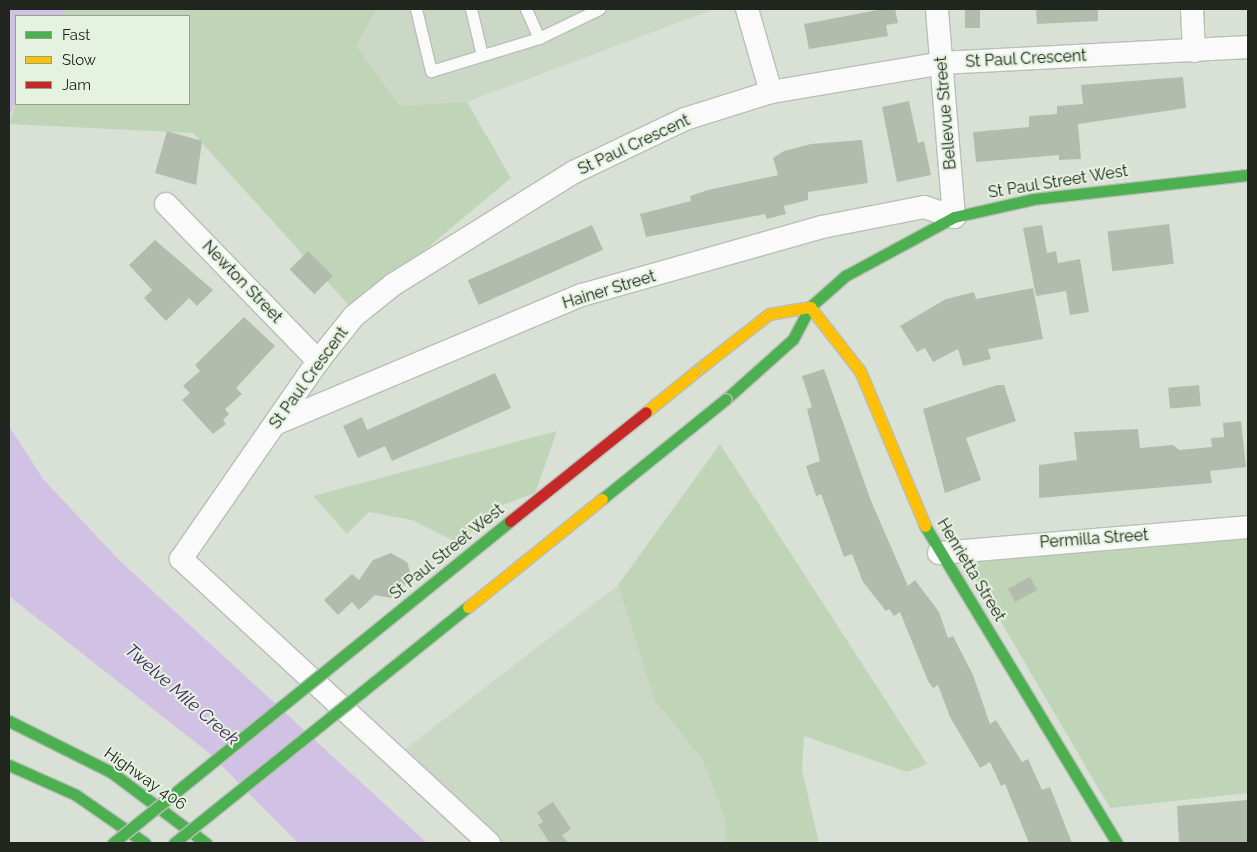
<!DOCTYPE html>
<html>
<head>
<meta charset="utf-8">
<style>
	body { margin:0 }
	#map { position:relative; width:1257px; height:852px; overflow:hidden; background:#d9e1d6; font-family:Raleway,sans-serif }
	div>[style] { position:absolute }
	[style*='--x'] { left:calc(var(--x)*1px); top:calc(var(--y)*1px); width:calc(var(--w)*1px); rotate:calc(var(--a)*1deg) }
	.built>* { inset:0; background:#cbd8c6 }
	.green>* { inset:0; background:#c0d5b8 }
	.water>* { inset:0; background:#d1c1e5 }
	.building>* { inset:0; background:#b1bcad; transform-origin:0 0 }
	.roads { filter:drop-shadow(1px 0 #b9bfb7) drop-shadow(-1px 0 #b9bfb7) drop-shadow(0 1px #b9bfb7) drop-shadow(0 -1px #b9bfb7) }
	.lane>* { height:11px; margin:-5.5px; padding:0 5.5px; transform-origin:5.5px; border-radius:5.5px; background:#f9faf9 }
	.street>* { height:22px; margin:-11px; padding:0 11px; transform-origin:11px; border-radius:11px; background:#f9faf9 }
	.fast>* { height:11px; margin:-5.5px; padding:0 5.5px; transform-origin:5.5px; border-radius:5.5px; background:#4caf50 }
	.slow>* { height:11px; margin:-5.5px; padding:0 5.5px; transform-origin:5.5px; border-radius:5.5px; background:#ffc107 }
	.bridges { filter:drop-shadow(1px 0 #b9bfb7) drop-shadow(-1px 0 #b9bfb7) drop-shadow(0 1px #b9bfb7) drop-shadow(0 -1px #b9bfb7) }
	.fast-bridge>* { height:11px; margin:-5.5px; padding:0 5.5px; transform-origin:5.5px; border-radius:5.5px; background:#4caf50 }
	.slow-bridge>* { height:11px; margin:-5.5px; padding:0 5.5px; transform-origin:5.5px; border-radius:5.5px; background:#ffc107 }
	.jam-bridge>* { height:11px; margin:-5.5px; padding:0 5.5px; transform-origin:5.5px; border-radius:5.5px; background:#c62828 }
	span { translate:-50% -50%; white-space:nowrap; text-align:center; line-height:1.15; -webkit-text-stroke:4px #e4f2df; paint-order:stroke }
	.street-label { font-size:16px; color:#20251e }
	.water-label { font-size:18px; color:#482567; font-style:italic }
	.frame { position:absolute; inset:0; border:10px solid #20251e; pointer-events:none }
	.legend { position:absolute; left:15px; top:15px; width:175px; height:90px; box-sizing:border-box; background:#e4f2df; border:1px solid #96a092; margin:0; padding:6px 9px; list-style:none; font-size:15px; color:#20251e }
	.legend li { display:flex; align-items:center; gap:10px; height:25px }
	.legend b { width:25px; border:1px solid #96a092 }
</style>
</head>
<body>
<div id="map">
	<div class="built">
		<div style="clip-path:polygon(377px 9px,714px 9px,467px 102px,400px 107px,356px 46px)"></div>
		<div style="clip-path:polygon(618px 585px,654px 699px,703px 761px,725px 819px,726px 843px,478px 843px,391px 760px)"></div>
	</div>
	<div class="green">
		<div style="clip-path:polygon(65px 9px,377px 9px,356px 46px,400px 106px,467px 102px,511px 178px,353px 310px,193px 133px,9px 124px,16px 102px,189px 104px,189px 16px,61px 16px)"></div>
		<div style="clip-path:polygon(557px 431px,535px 493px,492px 509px,460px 544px,412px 520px,369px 512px,347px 534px,313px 496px)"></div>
		<div style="clip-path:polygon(720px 444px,927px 764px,907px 772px,804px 736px,802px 770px,819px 843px,726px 843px,725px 819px,703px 761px,654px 699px,618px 585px)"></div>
		<div style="clip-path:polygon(1248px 536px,1248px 793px,1110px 808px,967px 564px,971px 556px)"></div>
	</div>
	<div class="water">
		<div style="clip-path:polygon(9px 9px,65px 9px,61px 16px,16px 16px,16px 102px,9px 116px)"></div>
		<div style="clip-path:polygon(9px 426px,43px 479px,120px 561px,427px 843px,298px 843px,209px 753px,9px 596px)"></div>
	</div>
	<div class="building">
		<div style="clip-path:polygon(883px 9px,895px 9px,898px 23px,886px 25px,888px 36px,809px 49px,804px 24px)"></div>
		<div style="left:965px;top:9px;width:15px;height:19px"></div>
		<div style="clip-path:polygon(1036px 9px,1098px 9px,1098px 21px,1037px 24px)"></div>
		<div style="clip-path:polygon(1183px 77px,1186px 108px,1078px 124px,1081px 159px,1059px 160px,1059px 155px,976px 162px,973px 132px,1029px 127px,1029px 116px,1057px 114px,1057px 106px,1083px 104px,1081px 85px)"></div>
		<div style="clip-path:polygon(909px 101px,918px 143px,924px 141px,931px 175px,897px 182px,882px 107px)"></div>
		<div style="clip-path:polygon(167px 131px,202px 141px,196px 185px,155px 173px)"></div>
		<div style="clip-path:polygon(862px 140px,868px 183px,808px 192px,808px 200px,784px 206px,786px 214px,767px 219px,765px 214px,646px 237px,640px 214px,691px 201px,690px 196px,708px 190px,778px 175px,773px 158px,784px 151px,811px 144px)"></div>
		<div style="left:1169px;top:224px;width:40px;height:62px;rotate:83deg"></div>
		<div style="left:592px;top:225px;width:27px;height:136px;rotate:66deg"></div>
		<div style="clip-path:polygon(1042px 225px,1047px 253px,1056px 251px,1058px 263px,1080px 259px,1089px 312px,1070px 315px,1066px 291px,1036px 296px,1023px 228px)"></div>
		<div style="clip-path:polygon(155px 240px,213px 290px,197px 306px,189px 298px,166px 321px,144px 298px,152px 290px,129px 265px)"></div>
		<div style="left:308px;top:251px;width:35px;height:26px;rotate:45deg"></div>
		<div style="clip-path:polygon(1033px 288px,1043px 339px,988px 349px,991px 359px,963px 366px,958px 349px,933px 362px,925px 348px,917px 352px,900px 326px,946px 299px,974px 292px,976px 299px)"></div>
		<div style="clip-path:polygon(244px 317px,275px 346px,236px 388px,242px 394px,225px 409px,229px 414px,223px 420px,226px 424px,213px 434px,182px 400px,190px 393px,183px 386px,200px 371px,195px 365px)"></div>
		<div style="clip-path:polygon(824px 369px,871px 501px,908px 586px,915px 580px,939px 612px,948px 638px,953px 636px,973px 675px,990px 724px,996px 720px,1022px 762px,1028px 759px,1042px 790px,1050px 787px,1072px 843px,1029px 843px,1005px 784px,1001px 786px,990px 762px,980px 768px,950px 717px,938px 685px,933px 688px,928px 681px,900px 612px,894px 616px,889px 609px,886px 611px,863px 582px,852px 554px,844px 557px,821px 494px,816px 496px,806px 466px,820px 461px,807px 409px,812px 407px,802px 376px)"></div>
		<div style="clip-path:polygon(495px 373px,511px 408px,392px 461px,385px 446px,358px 458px,343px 426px,362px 417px,367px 430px)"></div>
		<div style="clip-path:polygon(997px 385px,1004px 385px,1016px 421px,966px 438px,981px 480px,945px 493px,923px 409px)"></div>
		<div style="left:1199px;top:385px;width:21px;height:31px;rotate:85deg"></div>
		<div style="clip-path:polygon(1241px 421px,1246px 467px,1210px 471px,1212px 483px,1039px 498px,1039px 465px,1077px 460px,1074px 432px,1138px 429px,1140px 448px,1173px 445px,1179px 450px,1212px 447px,1211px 438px,1224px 437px,1223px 423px)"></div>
		<div style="clip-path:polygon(391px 553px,407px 562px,412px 578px,391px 598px,375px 595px,359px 610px,352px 602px,338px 615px,324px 600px,352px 574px,359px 580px,373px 560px)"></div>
		<div style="left:1030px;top:577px;width:15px;height:25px;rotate:62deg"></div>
		<div style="clip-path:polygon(1248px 800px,1248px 843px,1179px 843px,1177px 806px)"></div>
		<div style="clip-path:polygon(553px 802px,571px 829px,562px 835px,568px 843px,550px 843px,538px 825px,543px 822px,537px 812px)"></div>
	</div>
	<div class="roads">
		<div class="lane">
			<div style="--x:416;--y:9;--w:64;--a:76.4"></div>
			<div style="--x:431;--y:71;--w:113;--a:-17"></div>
			<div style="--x:471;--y:9;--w:47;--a:76.6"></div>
			<div style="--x:526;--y:9;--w:32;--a:66"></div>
			<div style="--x:539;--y:38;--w:67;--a:-25.8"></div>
		</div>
		<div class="street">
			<div style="--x:747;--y:9;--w:86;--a:73.9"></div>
			<div style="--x:1192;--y:9;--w:42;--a:87.3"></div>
			<div style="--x:166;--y:204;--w:219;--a:45.9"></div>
			<div style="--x:277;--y:423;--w:331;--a:-22.8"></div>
			<div style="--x:582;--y:295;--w:249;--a:-15.8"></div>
			<div style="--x:822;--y:227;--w:104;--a:-11.1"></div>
			<div style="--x:924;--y:207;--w:32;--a:18"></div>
			<div style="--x:954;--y:217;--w:209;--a:-94.7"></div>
			<div style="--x:939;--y:553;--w:310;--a:-4.8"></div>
			<div style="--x:489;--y:843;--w:419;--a:-137.3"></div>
			<div style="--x:181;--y:559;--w:241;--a:-55.3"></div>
			<div style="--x:318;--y:361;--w:58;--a:-51.3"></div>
			<div style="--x:354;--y:316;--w:51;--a:-38.7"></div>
			<div style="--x:394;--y:284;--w:212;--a:-31.9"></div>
			<div style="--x:574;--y:172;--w:123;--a:-25.5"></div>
			<div style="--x:685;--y:119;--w:90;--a:-17.4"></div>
			<div style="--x:771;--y:92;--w:173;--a:-9.6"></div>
			<div style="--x:942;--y:63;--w:306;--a:-3"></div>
		</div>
		<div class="fast">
			<div style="--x:726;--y:399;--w:90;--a:-41.8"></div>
			<div style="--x:793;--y:339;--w:36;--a:-62"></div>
			<div style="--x:810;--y:307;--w:47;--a:-41.5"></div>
			<div style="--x:845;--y:276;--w:124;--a:-28.4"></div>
			<div style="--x:954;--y:217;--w:81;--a:-12.8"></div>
			<div style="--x:1033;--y:199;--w:216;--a:-6.4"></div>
			<div style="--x:925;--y:526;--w:371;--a:58.8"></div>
			<div style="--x:9;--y:721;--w:114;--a:26.6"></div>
			<div style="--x:111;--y:772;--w:119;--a:36.8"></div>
			<div style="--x:9;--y:765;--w:73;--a:24.1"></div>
			<div style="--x:76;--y:795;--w:84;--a:34.8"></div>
		</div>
		<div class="slow">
			<div style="--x:810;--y:307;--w:81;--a:52"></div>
			<div style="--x:860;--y:371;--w:168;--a:67.2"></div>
			<div style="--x:695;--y:372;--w:94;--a:-38.1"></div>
			<div style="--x:769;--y:314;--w:42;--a:-9.7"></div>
		</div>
	</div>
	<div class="bridges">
		<div class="fast-bridge">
			<div style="--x:602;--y:499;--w:159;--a:-38.9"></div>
			<div style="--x:113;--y:843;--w:511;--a:-39.04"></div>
			<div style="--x:174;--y:843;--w:377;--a:-38.8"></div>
		</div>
		<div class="slow-bridge">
			<div style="--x:646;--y:412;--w:63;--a:-39.2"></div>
			<div style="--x:468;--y:607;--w:172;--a:-38.9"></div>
		</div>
		<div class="jam-bridge">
			<div style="--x:510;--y:521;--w:174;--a:-38.7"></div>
		</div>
	</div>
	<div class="street-label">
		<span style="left:1026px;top:59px;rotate:-3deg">St Paul Crescent</span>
		<span style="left:946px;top:113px;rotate:-95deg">Bellevue Street</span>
		<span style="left:634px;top:145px;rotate:-25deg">St Paul Crescent</span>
		<span style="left:1058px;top:182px;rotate:-9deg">St Paul Street West</span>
		<span style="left:242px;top:282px;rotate:46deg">Newton Street</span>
		<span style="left:609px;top:290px;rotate:-17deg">Hainer Street</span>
		<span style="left:309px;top:378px;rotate:-54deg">St Paul Crescent</span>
		<span style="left:1094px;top:539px;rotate:-4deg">Permilla Street</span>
		<span style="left:447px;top:552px;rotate:-39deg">St Paul Street West</span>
		<span style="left:971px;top:570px;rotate:59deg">Henrietta Street</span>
		<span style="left:145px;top:779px;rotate:35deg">Highway 406</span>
	</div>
	<div class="water-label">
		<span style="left:182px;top:695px;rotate:41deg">Twelve Mile Creek</span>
	</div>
	<div class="frame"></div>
	<ul class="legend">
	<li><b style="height:6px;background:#4caf50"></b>Fast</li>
	<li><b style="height:6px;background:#ffc107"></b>Slow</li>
	<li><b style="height:6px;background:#c62828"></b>Jam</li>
	</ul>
</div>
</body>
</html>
